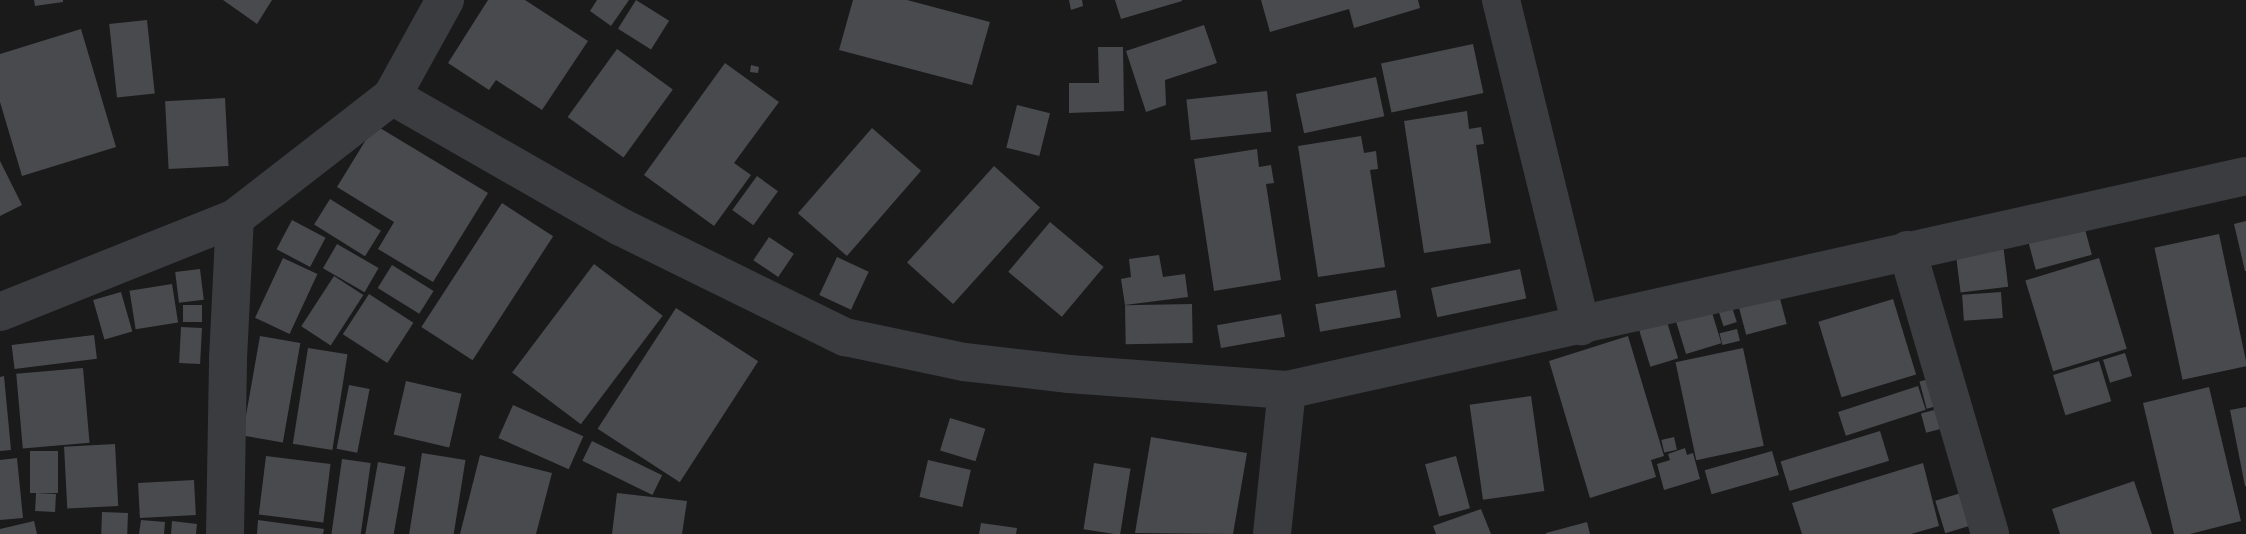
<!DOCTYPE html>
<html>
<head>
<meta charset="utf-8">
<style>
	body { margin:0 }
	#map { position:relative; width:2246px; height:534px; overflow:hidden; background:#1a1a1b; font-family:"Public Sans",sans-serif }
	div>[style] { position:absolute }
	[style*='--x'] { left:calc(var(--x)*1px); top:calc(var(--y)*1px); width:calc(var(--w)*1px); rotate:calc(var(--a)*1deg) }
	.building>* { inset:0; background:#494a4e; transform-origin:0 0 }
	.minor>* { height:38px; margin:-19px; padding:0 19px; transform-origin:19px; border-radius:19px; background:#3b3c40 }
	span { translate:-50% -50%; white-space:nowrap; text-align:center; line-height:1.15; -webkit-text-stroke:5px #151516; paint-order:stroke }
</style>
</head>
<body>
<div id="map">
	<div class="building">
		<div style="clip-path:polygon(34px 0,63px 0,63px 2px,35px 6px)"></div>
		<div style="clip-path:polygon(223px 0,272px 0,257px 24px)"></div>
		<div style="clip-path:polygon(488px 0,525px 0,588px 41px,542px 110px,496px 80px,489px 90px,448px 63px)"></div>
		<div style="clip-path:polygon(597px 0,629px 0,611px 26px,590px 11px)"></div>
		<div style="left:636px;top:0;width:39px;height:34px;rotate:32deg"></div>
		<div style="clip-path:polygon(853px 0,907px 0,990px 22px,972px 85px,839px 50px)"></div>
		<div style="clip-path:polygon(1069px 0,1082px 0,1083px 6px,1071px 10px)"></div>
		<div style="clip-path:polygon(1115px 0,1182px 0,1182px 1px,1121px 19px)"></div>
		<div style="clip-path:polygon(1261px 0,1418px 0,1420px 8px,1354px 28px,1349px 9px,1270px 32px)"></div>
		<div style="left:147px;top:20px;width:74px;height:38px;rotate:84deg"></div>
		<div style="clip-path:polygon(1204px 25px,1217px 63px,1165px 80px,1166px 105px,1146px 112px,1126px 51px)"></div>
		<div style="clip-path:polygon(81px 29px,116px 147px,22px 176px,0 102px,0 54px)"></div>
		<div style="left:1473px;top:44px;width:50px;height:94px;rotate:78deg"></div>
		<div style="clip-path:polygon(1098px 47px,1123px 47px,1124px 111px,1069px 113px,1069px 83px,1099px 83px)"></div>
		<div style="left:617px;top:49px;width:69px;height:84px;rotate:36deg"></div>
		<div style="clip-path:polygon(725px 63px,779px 102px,734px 163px,751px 175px,714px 226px,644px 175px)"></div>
		<div style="clip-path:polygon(751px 65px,759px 67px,758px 73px,750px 72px)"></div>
		<div style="left:1376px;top:77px;width:40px;height:82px;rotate:78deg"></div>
		<div style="left:1267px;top:91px;width:41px;height:81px;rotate:84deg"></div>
		<div style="left:225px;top:98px;width:68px;height:60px;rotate:87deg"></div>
		<div style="left:1017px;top:105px;width:34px;height:44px;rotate:14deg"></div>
		<div style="clip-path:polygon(1467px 111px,1469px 129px,1481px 127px,1484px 144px,1476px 145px,1491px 243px,1424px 253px,1404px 121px)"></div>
		<div style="clip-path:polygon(375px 125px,488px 193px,433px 282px,378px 249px,394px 222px,337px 187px)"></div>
		<div style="left:872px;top:128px;width:65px;height:113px;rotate:41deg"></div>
		<div style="clip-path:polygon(1361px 136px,1364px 153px,1376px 151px,1378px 169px,1370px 170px,1385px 267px,1318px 277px,1298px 146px)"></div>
		<div style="clip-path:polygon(1257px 149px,1259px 167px,1271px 165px,1274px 183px,1266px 184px,1281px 280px,1214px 291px,1194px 159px)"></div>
		<div style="clip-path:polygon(0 161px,22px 205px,0 216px)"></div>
		<div style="left:994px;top:166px;width:62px;height:130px;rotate:42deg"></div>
		<div style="left:757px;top:176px;width:26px;height:42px;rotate:36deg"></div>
		<div style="left:330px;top:199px;width:60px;height:30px;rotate:32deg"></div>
		<div style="left:502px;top:203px;width:61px;height:148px;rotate:33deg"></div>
		<div style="left:2082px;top:218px;width:38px;height:58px;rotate:75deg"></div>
		<div style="left:292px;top:220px;width:38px;height:33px;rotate:28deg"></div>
		<div style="clip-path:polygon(2246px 221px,2246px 271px,2245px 271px,2234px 224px)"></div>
		<div style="left:1050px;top:222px;width:70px;height:65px;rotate:40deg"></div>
		<div style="left:2219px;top:234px;width:135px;height:66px;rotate:78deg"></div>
		<div style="left:769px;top:237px;width:30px;height:28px;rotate:34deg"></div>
		<div style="left:337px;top:244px;width:48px;height:28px;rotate:30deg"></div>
		<div style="left:2003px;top:244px;width:43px;height:48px;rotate:83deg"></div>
		<div style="clip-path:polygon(1159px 255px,1163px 277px,1185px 274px,1188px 297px,1125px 305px,1121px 279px,1131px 277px,1129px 259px)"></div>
		<div style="left:837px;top:257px;width:35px;height:42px;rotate:25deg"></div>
		<div style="left:283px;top:258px;width:38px;height:66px;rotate:25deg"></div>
		<div style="left:2099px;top:258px;width:95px;height:77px;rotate:73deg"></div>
		<div style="left:594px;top:264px;width:86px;height:136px;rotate:37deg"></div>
		<div style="left:392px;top:265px;width:49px;height:27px;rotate:32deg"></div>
		<div style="left:200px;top:269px;width:31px;height:25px;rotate:83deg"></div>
		<div style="left:1520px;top:269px;width:30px;height:91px;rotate:78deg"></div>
		<div style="left:334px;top:276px;width:35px;height:60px;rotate:33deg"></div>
		<div style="left:172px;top:284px;width:39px;height:43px;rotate:81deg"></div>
		<div style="left:1396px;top:290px;width:28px;height:82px;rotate:80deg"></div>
		<div style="left:121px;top:292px;width:41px;height:29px;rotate:74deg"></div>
		<div style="left:2001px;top:292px;width:26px;height:39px;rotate:86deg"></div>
		<div style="left:369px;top:294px;width:53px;height:48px;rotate:33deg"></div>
		<div style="left:1779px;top:295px;width:30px;height:42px;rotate:75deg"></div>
		<div style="left:1893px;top:299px;width:79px;height:78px;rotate:73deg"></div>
		<div style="left:1730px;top:301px;width:22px;height:14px;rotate:72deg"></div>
		<div style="left:1192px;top:304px;width:39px;height:67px;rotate:89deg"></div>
		<div style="left:202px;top:305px;width:17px;height:19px;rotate:90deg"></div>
		<div style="left:1710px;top:306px;width:39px;height:37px;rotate:73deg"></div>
		<div style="left:676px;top:308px;width:98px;height:144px;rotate:33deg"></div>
		<div style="left:1281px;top:314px;width:23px;height:65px;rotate:80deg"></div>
		<div style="left:1667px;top:322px;width:38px;height:29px;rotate:73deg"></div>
		<div style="left:181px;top:327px;width:21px;height:36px;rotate:3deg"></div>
		<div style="left:1737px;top:329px;width:12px;height:18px;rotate:76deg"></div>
		<div style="left:94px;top:335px;width:24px;height:83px;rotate:83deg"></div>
		<div style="left:260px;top:336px;width:41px;height:101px;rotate:10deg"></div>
		<div style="clip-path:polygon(1628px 336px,1664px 456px,1651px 460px,1656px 477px,1590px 498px,1549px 361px)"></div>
		<div style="left:308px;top:348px;width:40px;height:97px;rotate:9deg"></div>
		<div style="left:1743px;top:348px;width:100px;height:69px;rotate:78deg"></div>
		<div style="left:2125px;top:353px;width:24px;height:23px;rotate:73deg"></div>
		<div style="left:2099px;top:361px;width:42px;height:48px;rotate:73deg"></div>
		<div style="left:83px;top:368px;width:75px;height:67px;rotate:85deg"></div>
		<div style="clip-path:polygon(4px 376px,11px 450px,0 451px,0 377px)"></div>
		<div style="left:1933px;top:378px;width:28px;height:14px;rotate:75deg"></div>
		<div style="left:406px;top:381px;width:57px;height:55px;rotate:13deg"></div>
		<div style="left:349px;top:385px;width:21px;height:65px;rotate:11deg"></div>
		<div style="left:1918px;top:386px;width:25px;height:84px;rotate:72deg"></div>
		<div style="clip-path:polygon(2209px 387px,2241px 521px,2190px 534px,2174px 534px,2143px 403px)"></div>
		<div style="left:1531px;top:396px;width:96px;height:62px;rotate:82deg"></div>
		<div style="left:513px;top:405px;width:77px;height:36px;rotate:24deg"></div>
		<div style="left:1949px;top:406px;width:20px;height:29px;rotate:75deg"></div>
		<div style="clip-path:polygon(2246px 407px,2246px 486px,2245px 486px,2230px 410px)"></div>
		<div style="left:950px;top:418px;width:37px;height:34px;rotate:17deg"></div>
		<div style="left:1880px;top:431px;width:31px;height:104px;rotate:73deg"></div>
		<div style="clip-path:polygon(1151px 437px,1247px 453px,1233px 534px,1135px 533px)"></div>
		<div style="left:1674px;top:437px;width:13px;height:13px;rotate:77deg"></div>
		<div style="left:592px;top:441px;width:78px;height:22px;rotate:26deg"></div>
		<div style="left:115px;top:444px;width:62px;height:51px;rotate:87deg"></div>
		<div style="clip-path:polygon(1685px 448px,1687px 455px,1693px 453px,1700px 479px,1664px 490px,1657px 464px,1670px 460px,1668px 454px)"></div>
		<div style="left:30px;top:451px;width:28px;height:42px"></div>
		<div style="left:1772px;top:451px;width:25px;height:70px;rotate:74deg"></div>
		<div style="left:422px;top:453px;width:44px;height:82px;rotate:9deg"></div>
		<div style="clip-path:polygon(480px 455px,552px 473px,536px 534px,460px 534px)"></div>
		<div style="left:266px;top:456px;width:65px;height:59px;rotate:7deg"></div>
		<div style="left:1456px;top:456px;width:54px;height:32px;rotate:75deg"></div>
		<div style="clip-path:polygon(17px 458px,23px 518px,0 520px,0 460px)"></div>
		<div style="left:342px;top:459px;width:29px;height:76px;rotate:8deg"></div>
		<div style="left:928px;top:460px;width:44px;height:38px;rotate:13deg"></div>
		<div style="left:378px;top:462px;width:28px;height:73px;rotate:10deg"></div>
		<div style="left:1094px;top:463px;width:37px;height:67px;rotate:9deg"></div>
		<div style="clip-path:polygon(1923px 463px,1939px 526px,1911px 534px,1802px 534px,1792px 503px)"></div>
		<div style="left:194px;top:480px;width:35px;height:56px;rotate:87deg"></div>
		<div style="clip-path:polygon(2134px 481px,2152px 534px,2060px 534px,2052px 509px)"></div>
		<div style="left:1964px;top:492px;width:34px;height:30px;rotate:73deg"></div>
		<div style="clip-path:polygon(617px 493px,687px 501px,682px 534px,612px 534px)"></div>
		<div style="left:56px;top:494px;width:18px;height:20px;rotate:93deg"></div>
		<div style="clip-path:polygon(1481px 509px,1491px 534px,1436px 534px,1433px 526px)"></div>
		<div style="left:102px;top:512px;width:26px;height:22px;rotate:2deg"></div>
		<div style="clip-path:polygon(141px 520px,165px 522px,164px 534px,139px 534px)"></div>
		<div style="clip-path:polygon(258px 520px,324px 529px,323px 534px,257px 534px)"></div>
		<div style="clip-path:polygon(34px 521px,37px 534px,0 534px,0 529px)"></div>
		<div style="clip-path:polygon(172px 521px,197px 524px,196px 534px,171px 534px)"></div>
		<div style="clip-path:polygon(1587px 522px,1590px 534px,1546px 534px,1546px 533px)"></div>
		<div style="clip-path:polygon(981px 523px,1017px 528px,1016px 534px,979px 534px)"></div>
	</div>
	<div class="minor">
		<div style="--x:1501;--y:0;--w:336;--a:76.2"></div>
		<div style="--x:392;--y:96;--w:264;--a:29.8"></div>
		<div style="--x:621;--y:227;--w:250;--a:26.2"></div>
		<div style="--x:845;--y:337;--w:122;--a:11.9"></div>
		<div style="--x:964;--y:362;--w:106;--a:6.5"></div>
		<div style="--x:1069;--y:374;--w:219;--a:4.2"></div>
		<div style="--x:1287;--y:390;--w:983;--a:-12.58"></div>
		<div style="--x:1907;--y:250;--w:296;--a:73.7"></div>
		<div style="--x:0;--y:312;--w:253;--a:-21.8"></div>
		<div style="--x:235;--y:218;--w:199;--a:-37.8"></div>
		<div style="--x:392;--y:96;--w:110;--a:-61.1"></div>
		<div style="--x:225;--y:534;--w:175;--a:-89"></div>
		<div style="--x:228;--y:359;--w:141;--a:-87.2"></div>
		<div style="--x:1272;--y:534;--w:145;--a:-84.1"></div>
	</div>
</div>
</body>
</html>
